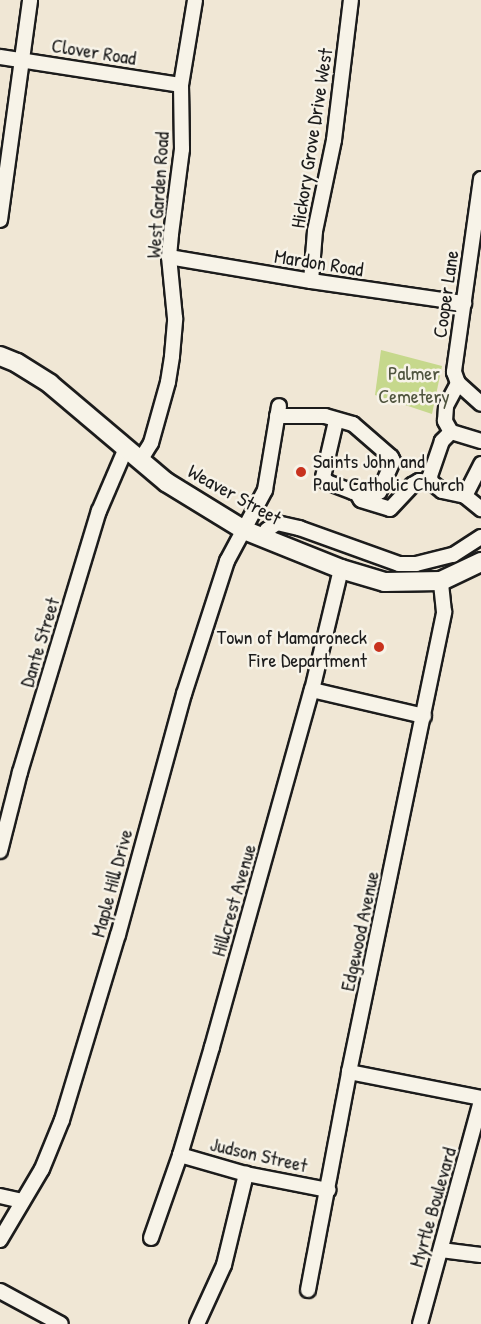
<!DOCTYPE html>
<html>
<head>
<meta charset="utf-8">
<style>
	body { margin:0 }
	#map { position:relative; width:481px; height:1324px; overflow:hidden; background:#f0e7d5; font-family:"Patrick Hand",sans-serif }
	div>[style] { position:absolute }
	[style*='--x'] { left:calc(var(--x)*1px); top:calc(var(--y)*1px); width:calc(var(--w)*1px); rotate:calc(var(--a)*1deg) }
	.green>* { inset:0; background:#c6d88c }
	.roads { filter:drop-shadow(2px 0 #1c1c1c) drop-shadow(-2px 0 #1c1c1c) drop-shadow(0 2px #1c1c1c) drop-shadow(0 -2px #1c1c1c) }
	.minor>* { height:14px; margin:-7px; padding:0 7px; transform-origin:7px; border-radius:7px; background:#f7f3e8 }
	.major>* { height:18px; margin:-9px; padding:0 9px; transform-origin:9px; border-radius:9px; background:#f7f3e8 }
	.dots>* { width:16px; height:16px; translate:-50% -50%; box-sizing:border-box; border:3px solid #f7f3e8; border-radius:50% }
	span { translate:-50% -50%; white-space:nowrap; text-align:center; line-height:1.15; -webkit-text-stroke:5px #f7f3e8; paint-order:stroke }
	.street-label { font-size:20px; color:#1c1c1c }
	.park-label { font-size:20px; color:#4f543e }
	.poi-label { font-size:20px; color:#1c1c1c }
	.left { translate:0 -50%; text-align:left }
	.right { translate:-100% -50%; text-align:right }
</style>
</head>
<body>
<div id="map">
	<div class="green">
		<div style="clip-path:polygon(381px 350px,442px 366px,432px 414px,375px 395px)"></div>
	</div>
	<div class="roads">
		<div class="minor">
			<div style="--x:0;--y:57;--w:183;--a:8.8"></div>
			<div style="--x:481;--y:179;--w:195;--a:98"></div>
			<div style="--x:454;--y:372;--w:12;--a:70"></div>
			<div style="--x:458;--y:383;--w:31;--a:42"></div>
			<div style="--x:0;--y:220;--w:222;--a:-82.2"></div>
			<div style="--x:169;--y:257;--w:144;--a:9.6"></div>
			<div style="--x:311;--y:281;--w:155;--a:8.2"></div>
			<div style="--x:311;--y:281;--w:50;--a:-85.4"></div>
			<div style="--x:315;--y:231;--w:93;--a:-78.2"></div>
			<div style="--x:334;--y:140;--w:141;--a:-83.1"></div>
			<div style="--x:277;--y:416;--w:48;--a:0"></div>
			<div style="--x:325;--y:416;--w:29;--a:16"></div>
			<div style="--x:353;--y:424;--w:50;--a:41"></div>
			<div style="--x:391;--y:457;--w:4;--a:63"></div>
			<div style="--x:393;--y:461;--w:34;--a:114"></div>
			<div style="--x:379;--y:492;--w:26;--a:180"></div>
			<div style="--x:353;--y:492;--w:28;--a:-159"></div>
			<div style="--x:327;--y:482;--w:6;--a:-129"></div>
			<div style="--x:323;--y:477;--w:57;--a:-76.9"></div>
			<div style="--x:451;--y:432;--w:13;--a:-119"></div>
			<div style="--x:445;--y:421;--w:15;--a:-86"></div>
			<div style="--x:446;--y:406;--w:26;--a:-62"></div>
			<div style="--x:481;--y:441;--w:31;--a:-163"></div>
			<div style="--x:451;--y:432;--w:13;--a:135"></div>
			<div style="--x:442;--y:441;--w:37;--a:109"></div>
			<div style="--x:430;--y:476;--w:6;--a:81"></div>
			<div style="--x:431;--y:482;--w:14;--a:39"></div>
			<div style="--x:442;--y:491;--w:24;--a:12"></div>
			<div style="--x:465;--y:496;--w:21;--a:39"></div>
			<div style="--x:141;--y:459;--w:19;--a:-58"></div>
			<div style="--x:151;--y:443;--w:63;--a:-74.4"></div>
			<div style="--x:168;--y:382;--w:26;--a:-81"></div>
			<div style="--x:172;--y:356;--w:38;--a:-85"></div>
			<div style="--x:175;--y:318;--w:61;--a:-95.6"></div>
			<div style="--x:169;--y:257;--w:23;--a:-85"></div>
			<div style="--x:171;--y:234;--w:86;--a:-82.6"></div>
			<div style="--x:182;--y:149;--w:64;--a:-90.9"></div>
			<div style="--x:181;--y:85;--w:86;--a:-80.6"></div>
			<div style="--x:356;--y:492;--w:9;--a:58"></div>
			<div style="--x:361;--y:500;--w:30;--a:17"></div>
			<div style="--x:390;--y:509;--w:33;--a:-47"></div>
			<div style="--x:412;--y:485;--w:8;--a:-30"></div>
			<div style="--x:419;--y:481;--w:12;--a:5"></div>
			<div style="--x:465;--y:496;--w:36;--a:-63"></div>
			<div style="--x:262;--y:537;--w:9;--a:-54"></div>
			<div style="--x:267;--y:530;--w:12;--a:-35"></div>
			<div style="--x:277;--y:523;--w:23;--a:13"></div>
			<div style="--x:299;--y:528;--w:106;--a:19.8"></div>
			<div style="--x:399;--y:564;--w:17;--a:0"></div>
			<div style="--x:416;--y:564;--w:38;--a:-14"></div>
			<div style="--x:453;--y:555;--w:33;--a:-33"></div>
			<div style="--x:312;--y:690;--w:115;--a:13.1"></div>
			<div style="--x:0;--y:851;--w:81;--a:-75.8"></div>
			<div style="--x:20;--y:772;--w:273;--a:-73.2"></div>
			<div style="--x:99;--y:511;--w:69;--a:-66.8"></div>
			<div style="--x:349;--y:1072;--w:135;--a:11.1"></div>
			<div style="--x:180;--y:1155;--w:69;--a:16.1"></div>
			<div style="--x:246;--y:1174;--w:84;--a:11"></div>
			<div style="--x:0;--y:1196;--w:23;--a:13"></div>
			<div style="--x:151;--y:1238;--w:88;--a:-70.7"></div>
			<div style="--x:180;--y:1155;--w:113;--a:-73.5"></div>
			<div style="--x:212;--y:1047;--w:371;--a:-74.4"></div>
			<div style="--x:312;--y:690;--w:124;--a:-76.5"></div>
			<div style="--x:0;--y:1240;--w:82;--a:-59.4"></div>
			<div style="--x:42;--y:1169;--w:53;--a:-67.8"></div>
			<div style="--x:62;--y:1120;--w:193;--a:-73.2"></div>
			<div style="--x:118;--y:935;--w:250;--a:-74.7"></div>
			<div style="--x:184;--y:694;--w:140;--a:-72.1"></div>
			<div style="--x:227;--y:561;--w:81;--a:-61.8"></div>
			<div style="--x:265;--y:490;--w:85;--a:-80.5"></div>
			<div style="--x:441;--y:1250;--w:40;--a:7.1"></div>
			<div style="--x:308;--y:1290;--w:222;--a:-79.3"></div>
			<div style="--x:349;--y:1072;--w:470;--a:-78.3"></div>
			<div style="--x:444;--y:612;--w:31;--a:-96"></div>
			<div style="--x:0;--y:1291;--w:69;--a:28.4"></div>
			<div style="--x:197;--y:1324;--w:65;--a:-65.4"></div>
			<div style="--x:224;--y:1265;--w:94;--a:-76.4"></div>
			<div style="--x:420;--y:1324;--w:231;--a:-74.7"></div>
		</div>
		<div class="major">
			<div style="--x:0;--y:356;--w:18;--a:22"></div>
			<div style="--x:17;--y:363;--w:39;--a:32"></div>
			<div style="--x:50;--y:384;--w:152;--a:40.2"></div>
			<div style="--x:166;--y:482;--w:92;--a:31.6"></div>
			<div style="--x:244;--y:530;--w:105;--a:21.9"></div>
			<div style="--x:341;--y:569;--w:46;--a:16.5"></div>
			<div style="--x:385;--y:582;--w:56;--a:-1"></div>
			<div style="--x:441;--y:581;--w:44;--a:-25.4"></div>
		</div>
	</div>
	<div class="dots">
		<div style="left:301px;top:472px;background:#c8321e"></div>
		<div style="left:379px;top:647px;background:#c8321e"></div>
	</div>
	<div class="street-label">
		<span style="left:94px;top:51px;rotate:9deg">Clover Road</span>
		<span style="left:311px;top:138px;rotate:-81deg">Hickory Grove Drive West</span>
		<span style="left:157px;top:195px;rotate:-86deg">West Garden Road</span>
		<span style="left:319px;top:262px;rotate:9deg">Mardon Road</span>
		<span style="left:445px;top:294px;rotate:-82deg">Cooper Lane</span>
		<span style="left:235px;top:494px;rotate:29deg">Weaver Street</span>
		<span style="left:39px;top:642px;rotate:-73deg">Dante Street</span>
		<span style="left:111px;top:883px;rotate:-75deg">Maple Hill Drive</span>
		<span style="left:233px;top:900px;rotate:-74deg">Hillcrest Avenue</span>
		<span style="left:359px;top:931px;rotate:-78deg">Edgewood Avenue</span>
		<span style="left:259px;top:1154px;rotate:13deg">Judson Street</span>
		<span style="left:432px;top:1207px;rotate:-74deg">Myrtle Boulevard</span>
	</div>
	<div class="park-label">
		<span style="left:414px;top:384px">Palmer<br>Cemetery</span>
	</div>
	<div class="poi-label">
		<span class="left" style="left:313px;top:472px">Saints John and<br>Paul Catholic Church</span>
		<span class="right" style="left:367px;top:648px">Town of Mamaroneck<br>Fire Department</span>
	</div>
</div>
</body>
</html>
